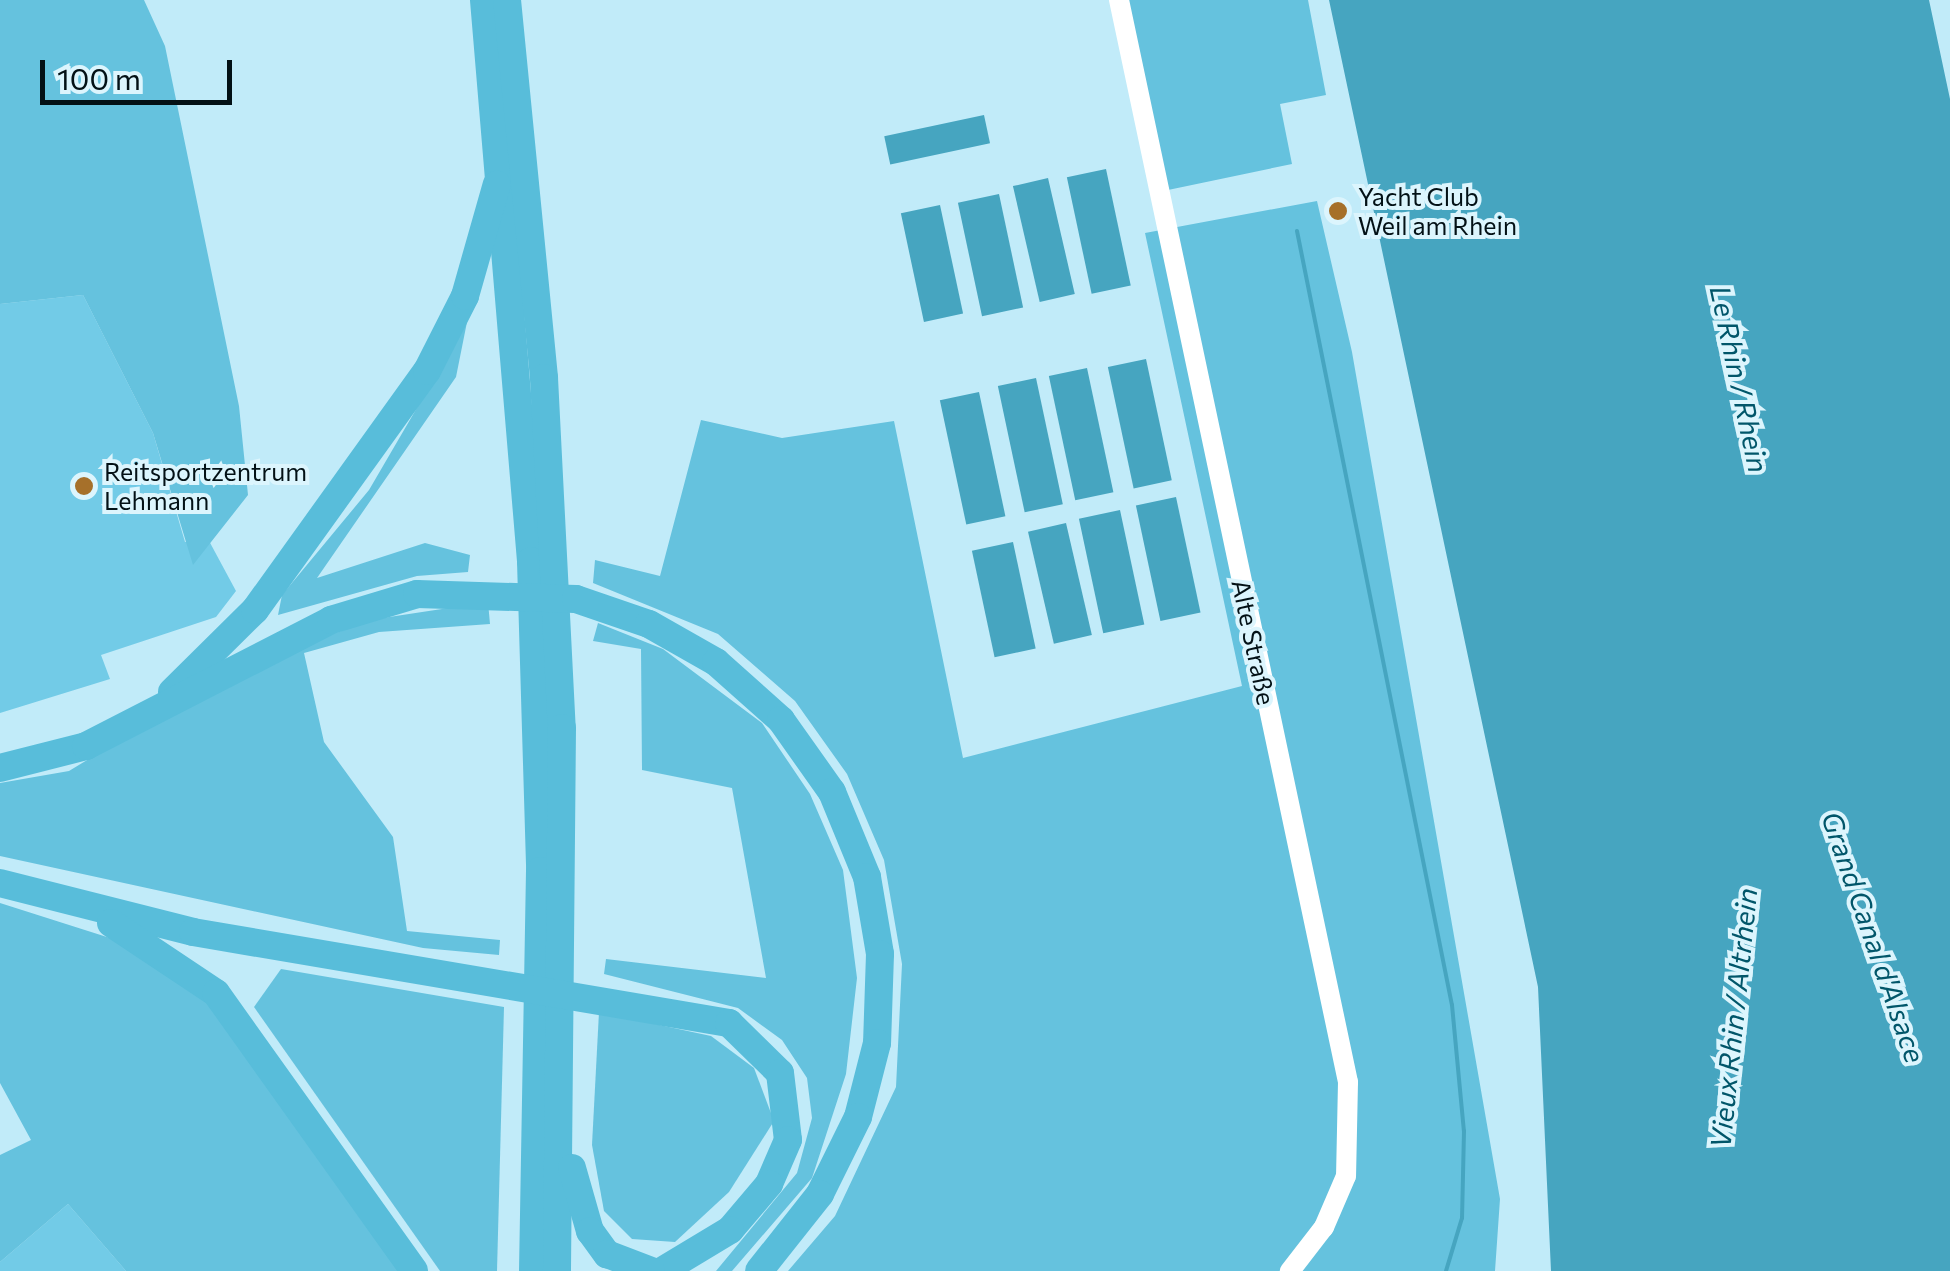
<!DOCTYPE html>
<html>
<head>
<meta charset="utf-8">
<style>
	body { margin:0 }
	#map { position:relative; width:1950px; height:1271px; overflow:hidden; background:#c1ebf9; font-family:Commissioner,sans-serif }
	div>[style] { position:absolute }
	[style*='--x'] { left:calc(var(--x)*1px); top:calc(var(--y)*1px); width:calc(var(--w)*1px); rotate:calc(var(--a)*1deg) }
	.green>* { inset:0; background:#72cbe7 }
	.forest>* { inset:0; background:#65c2de }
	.water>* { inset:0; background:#46a5c0; transform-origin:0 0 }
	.stream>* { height:4px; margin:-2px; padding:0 2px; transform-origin:2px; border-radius:2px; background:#46a5c0 }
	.tertiary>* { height:20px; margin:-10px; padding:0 10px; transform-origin:10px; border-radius:10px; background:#fff }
	.motorway>* { height:28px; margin:-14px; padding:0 14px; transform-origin:14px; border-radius:14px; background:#58bdda }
	.dots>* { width:28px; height:28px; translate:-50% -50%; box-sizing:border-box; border:5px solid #dcf5fd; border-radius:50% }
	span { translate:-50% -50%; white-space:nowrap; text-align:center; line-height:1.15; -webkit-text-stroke:8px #dcf5fd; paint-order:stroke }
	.poi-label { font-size:25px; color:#031116 }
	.left { translate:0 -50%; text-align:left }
	.street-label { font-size:25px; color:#031116 }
	.water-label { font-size:28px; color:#01566a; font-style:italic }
	.scale { position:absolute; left:40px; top:60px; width:192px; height:45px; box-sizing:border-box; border:5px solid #031116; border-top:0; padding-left:12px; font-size:30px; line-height:35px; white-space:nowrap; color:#031116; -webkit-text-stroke:8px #dcf5fd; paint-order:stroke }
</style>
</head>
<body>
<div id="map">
	<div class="green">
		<div style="clip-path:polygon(83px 295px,153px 433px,185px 542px,208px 539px,236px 591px,216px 617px,101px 655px,110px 679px,0 713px,0 304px)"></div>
		<div style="clip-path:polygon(68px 1204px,126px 1271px,0 1271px,0 1262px)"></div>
	</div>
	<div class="forest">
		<div style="clip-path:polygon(0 0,144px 0,165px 46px,239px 406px,248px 495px,193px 565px,153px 433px,83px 295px,0 304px)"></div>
		<div style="clip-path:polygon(1126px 0,1308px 0,1326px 95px,1280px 104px,1292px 164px,1168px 190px)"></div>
		<div style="clip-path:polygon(1317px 201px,1352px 352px,1500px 1199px,1495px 1271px,788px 1271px,835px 1216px,896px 1087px,902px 964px,884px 860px,847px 774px,795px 701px,718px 634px,593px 583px,595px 560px,660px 576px,701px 420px,782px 438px,894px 421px,963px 758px,1242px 686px,1145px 233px)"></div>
		<div style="clip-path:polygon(467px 322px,456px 377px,317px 578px,425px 543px,470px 555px,468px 572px,417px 576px,278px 615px,282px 595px,369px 490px)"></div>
		<div style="clip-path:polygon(488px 602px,490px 624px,379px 632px,304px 653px,324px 742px,393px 837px,407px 931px,500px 940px,499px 955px,423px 948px,0 856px,0 783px,69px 771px,244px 665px,376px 619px)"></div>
		<div style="clip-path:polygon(598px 623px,663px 649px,762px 723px,810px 794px,843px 870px,857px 978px,846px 1074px,812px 1178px,732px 1271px,716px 1271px,797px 1173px,812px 1118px,807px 1078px,782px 1040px,738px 1008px,604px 974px,606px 959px,766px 978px,732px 788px,642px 770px,641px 649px,593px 641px)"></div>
		<div style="clip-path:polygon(0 903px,132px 945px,207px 997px,403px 1271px,126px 1271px,68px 1204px,0 1262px,0 1155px,31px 1140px,0 1083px)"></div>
		<div style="clip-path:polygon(281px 969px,504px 1007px,497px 1271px,440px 1271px,254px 1007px)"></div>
		<div style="clip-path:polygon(599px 1012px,711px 1036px,754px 1068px,774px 1121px,729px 1192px,675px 1242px,632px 1239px,604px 1211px,592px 1145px)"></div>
	</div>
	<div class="water">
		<div style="clip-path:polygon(1329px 0,1929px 0,1950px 99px,1950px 1271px,1551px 1271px,1538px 987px)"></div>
		<div style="left:984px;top:115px;width:29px;height:102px;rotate:78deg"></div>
		<div style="left:1106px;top:169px;width:119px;height:40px;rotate:78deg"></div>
		<div style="left:1048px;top:178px;width:119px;height:36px;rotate:77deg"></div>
		<div style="left:999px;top:194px;width:116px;height:42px;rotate:78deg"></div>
		<div style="left:940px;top:205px;width:111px;height:40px;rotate:78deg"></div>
		<div style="left:1146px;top:359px;width:124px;height:39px;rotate:78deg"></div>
		<div style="left:1087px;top:368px;width:127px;height:39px;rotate:78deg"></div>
		<div style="left:1036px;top:378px;width:129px;height:39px;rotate:78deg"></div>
		<div style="left:979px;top:392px;width:127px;height:40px;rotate:78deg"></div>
		<div style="left:1176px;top:497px;width:118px;height:41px;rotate:78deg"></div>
		<div style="left:1120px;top:510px;width:117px;height:42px;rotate:78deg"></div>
		<div style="left:1066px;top:523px;width:115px;height:39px;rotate:77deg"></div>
		<div style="left:1013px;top:542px;width:109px;height:42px;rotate:78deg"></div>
	</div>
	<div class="stream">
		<div style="--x:1297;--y:231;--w:789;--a:78.68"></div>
		<div style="--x:1452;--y:1005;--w:127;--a:84.6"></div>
		<div style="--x:1464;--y:1131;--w:87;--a:91.3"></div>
		<div style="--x:1462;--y:1218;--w:55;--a:106.8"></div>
	</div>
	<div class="tertiary">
		<div style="--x:1119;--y:0;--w:1106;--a:78.05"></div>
		<div style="--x:1348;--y:1082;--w:94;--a:91.2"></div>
		<div style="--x:1346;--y:1176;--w:56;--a:113.3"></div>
		<div style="--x:1324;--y:1227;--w:56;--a:127.7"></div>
	</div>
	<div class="motorway">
		<div style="--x:484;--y:0;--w:563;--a:85.21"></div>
		<div style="--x:531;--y:561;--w:310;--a:88.3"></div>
		<div style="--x:540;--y:871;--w:400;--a:91"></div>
		<div style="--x:507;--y:0;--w:380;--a:84.4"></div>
		<div style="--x:544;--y:378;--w:350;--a:87.1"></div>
		<div style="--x:562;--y:728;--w:543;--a:90.53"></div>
		<div style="--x:172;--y:692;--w:117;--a:-44.7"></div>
		<div style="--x:255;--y:610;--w:294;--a:-54.3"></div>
		<div style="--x:427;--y:371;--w:84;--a:-63.1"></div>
		<div style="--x:465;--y:296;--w:116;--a:-74.1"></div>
		<div style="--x:0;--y:768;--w:89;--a:-14.3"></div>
		<div style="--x:86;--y:746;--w:276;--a:-27.2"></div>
		<div style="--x:331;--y:620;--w:90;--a:-16.8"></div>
		<div style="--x:417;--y:594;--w:159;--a:1.8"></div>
		<div style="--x:576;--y:599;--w:77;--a:18.9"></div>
		<div style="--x:649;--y:624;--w:77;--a:29.6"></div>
		<div style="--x:716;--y:662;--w:87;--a:41.7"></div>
		<div style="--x:781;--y:720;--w:88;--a:54.7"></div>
		<div style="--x:832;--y:792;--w:92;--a:67.6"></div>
		<div style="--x:867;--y:877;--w:78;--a:80.4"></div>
		<div style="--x:880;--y:954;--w:89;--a:91.9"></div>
		<div style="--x:877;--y:1043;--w:76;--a:104.4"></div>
		<div style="--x:858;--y:1117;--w:86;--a:116.3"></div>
		<div style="--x:820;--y:1194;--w:98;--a:128.4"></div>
		<div style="--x:0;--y:883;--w:199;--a:14.2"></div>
		<div style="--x:193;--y:932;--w:544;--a:9.64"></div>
		<div style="--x:729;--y:1023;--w:71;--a:44.4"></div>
		<div style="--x:780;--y:1073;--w:67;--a:83.2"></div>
		<div style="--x:788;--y:1140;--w:48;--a:113.4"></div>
		<div style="--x:769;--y:1184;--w:60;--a:130.3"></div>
		<div style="--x:730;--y:1230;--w:79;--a:148.9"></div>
		<div style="--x:111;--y:923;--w:126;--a:33.7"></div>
		<div style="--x:216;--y:993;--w:341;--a:54.5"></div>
		<div style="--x:572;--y:1168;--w:66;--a:74.1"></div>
		<div style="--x:590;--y:1231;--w:29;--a:54"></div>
		<div style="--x:607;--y:1254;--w:47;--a:21.1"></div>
	</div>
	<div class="dots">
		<div style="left:1338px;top:211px;background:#a6702a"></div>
		<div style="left:84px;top:486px;background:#a6702a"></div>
	</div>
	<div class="poi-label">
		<span class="left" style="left:1358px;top:211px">Yacht Club<br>Weil am Rhein</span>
		<span class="left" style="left:104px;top:486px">Reitsportzentrum<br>Lehmann</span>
	</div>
	<div class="street-label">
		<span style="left:1254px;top:642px;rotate:78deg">Alte Straße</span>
	</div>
	<div class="water-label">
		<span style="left:1740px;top:379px;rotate:78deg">Le Rhin / Rhein</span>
		<span style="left:1874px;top:937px;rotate:71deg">Grand Canal d'Alsace</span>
		<span style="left:1733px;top:1018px;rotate:-84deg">Vieux Rhin / Altrhein</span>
	</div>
	<div class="scale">100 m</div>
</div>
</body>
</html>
